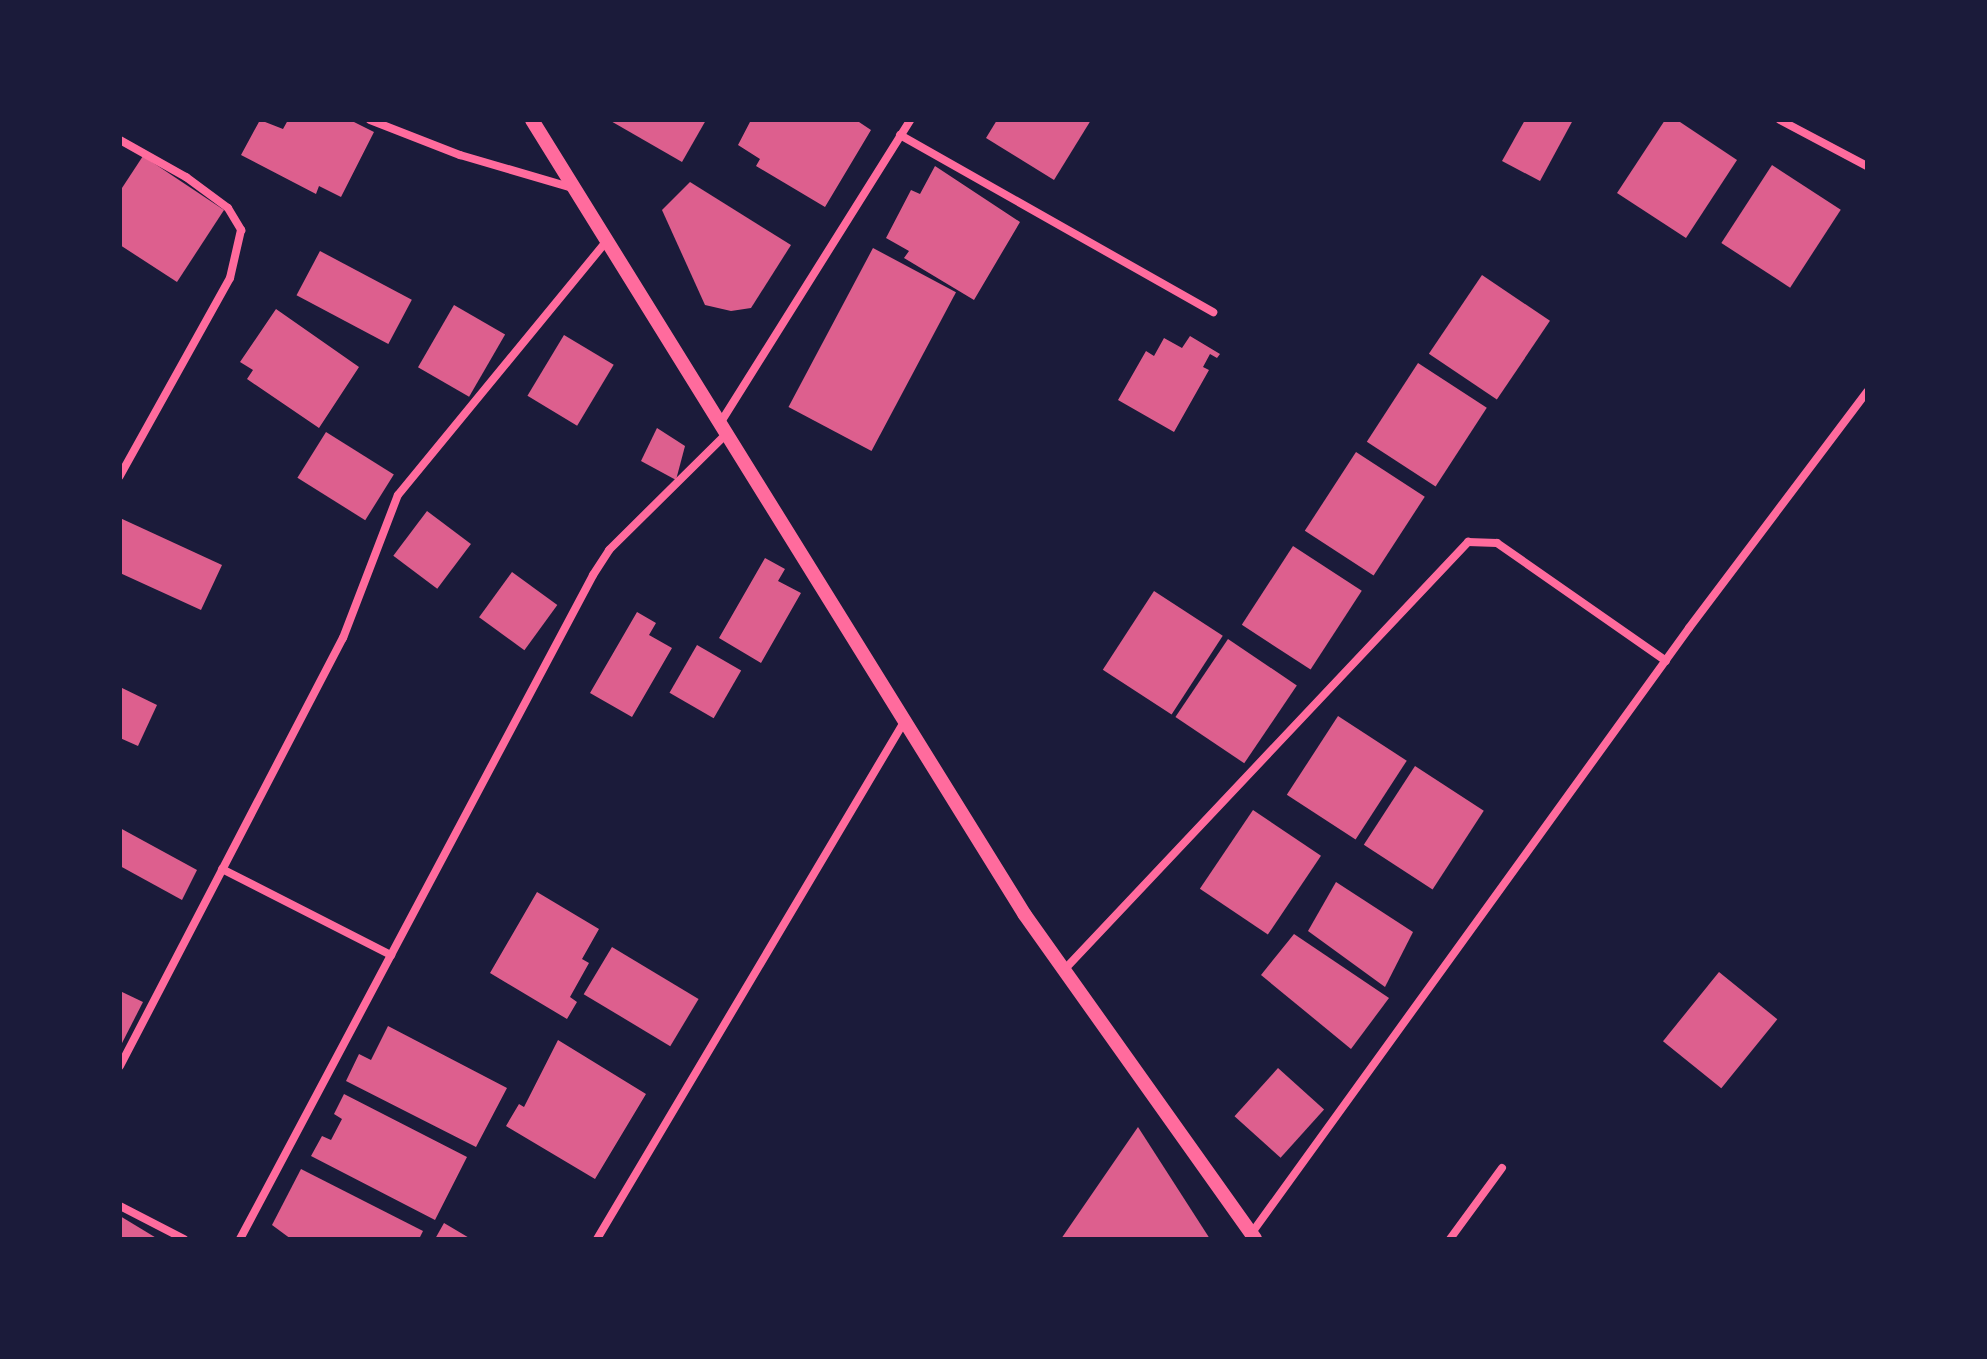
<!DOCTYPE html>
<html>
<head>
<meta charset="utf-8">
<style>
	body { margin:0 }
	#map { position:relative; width:1987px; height:1359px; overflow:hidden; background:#1b1b3a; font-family:"Public Sans",sans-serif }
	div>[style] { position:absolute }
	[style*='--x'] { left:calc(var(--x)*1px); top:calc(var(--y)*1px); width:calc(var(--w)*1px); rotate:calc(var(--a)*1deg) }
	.building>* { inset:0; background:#dd5f8e; transform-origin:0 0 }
	.minor>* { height:8px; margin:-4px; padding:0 4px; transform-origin:4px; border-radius:4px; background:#ff6b9d }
	.tertiary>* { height:14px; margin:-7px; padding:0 7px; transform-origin:7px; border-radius:7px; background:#ff6b9d }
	span { translate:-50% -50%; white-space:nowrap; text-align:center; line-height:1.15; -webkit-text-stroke:6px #1b1b3a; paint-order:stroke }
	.frame { position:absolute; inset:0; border:122px solid #1b1b3a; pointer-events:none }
</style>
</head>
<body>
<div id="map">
	<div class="building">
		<div style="clip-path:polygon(260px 120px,283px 129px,288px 120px,350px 120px,374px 132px,341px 197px,319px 186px,316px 194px,241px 155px)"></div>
		<div style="clip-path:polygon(609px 120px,706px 120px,682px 162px)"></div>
		<div style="clip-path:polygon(751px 120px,856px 120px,871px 130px,825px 207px,756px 166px,760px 159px,738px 145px)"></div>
		<div style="clip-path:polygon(997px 120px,1091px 120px,1054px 180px,986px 138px)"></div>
		<div style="clip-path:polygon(1525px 120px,1573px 120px,1540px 181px,1502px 161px)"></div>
		<div style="clip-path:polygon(1665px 120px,1677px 120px,1737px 160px,1686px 238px,1617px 193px)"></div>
		<div style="clip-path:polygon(143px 156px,224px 210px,177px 282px,120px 245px,120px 191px)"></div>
		<div style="left:1772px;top:165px;width:82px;height:93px;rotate:33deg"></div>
		<div style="clip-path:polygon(935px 166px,1020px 222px,974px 300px,904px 258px,909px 251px,886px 238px,911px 190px,920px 194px)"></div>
		<div style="clip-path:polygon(690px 182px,791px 245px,751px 308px,731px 311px,705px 305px,662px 210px)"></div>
		<div style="left:873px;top:248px;width:94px;height:180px;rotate:28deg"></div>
		<div style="left:320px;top:251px;width:104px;height:50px;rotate:28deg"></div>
		<div style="left:1482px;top:275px;width:82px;height:95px;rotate:34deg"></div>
		<div style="left:454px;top:305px;width:59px;height:72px;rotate:30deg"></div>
		<div style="clip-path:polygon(276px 309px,359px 367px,319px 428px,247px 379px,253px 370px,240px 362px)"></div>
		<div style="left:564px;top:335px;width:58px;height:71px;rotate:31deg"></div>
		<div style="clip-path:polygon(1190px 336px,1220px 354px,1217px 358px,1210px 354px,1203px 367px,1209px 370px,1174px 432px,1118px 400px,1146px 351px,1154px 356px,1164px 338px,1182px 348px)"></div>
		<div style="left:1418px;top:363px;width:82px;height:94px;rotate:33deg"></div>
		<div style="clip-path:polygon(657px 428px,685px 446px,676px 480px,641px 461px)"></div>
		<div style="left:326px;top:432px;width:80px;height:54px;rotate:32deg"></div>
		<div style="left:1356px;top:452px;width:82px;height:94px;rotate:33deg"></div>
		<div style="left:427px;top:511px;width:55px;height:56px;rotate:37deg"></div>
		<div style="clip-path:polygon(120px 518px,222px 565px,201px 610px,120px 573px)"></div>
		<div style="left:1293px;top:546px;width:82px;height:94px;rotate:33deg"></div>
		<div style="clip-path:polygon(765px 558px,785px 569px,778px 581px,801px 593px,761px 663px,719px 638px)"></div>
		<div style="left:512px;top:572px;width:56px;height:56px;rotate:36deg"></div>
		<div style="left:1154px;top:591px;width:82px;height:94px;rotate:33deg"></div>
		<div style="clip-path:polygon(637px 612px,656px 623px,649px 635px,672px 648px,632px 717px,590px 693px)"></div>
		<div style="left:1228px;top:639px;width:83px;height:94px;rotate:34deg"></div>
		<div style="left:697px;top:645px;width:51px;height:55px;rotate:30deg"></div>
		<div style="clip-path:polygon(120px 687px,157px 705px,138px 746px,120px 738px)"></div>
		<div style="left:1338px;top:716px;width:82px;height:94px;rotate:33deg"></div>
		<div style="left:1415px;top:766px;width:82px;height:94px;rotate:33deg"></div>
		<div style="left:1253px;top:810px;width:82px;height:95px;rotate:34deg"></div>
		<div style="clip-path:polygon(120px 828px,197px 870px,182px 900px,120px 866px)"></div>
		<div style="clip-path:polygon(1336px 882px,1413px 932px,1385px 987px,1308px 931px)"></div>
		<div style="clip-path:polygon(537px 892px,599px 929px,582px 959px,589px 963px,570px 997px,577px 1002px,567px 1019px,490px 973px)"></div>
		<div style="clip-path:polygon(1294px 934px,1389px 998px,1351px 1049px,1261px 975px)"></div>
		<div style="left:612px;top:947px;width:101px;height:55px;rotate:31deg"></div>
		<div style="left:1719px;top:972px;width:75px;height:89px;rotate:39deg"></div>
		<div style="clip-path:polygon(120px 991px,143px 1002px,120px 1047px)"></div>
		<div style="clip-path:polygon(388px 1026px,507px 1088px,476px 1147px,346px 1081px,359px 1054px,371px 1060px)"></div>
		<div style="clip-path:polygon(558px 1040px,646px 1094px,595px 1179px,506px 1126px,519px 1104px,524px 1107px)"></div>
		<div style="left:1278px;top:1068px;width:62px;height:65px;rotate:42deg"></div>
		<div style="clip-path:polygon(344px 1094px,467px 1157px,435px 1220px,311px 1156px,322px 1136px,331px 1140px,342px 1119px,334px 1114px)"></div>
		<div style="clip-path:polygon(1138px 1127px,1210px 1239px,1061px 1239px)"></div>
		<div style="clip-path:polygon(301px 1169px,423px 1231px,419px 1239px,291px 1239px,272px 1225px)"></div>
		<div style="clip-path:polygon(120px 1216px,158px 1239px,120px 1239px)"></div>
		<div style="clip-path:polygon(444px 1223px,471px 1239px,435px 1239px)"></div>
	</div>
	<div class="minor">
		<div style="--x:370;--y:120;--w:97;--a:21.3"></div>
		<div style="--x:460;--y:155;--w:118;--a:16.3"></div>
		<div style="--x:1780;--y:120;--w:98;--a:27.9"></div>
		<div style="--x:900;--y:135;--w:360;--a:29.5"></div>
		<div style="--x:120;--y:140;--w:76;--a:29.3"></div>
		<div style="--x:186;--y:177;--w:52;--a:36.4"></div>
		<div style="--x:228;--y:208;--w:26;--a:59"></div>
		<div style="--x:241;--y:230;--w:49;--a:102.9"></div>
		<div style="--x:230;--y:278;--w:227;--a:119.1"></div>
		<div style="--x:719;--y:425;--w:360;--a:-57.9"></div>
		<div style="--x:222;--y:869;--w:190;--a:27"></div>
		<div style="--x:1064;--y:970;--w:589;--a:-46.65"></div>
		<div style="--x:1468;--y:542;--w:29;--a:2"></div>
		<div style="--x:1497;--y:543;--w:206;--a:34.9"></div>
		<div style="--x:120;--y:1066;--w:483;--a:-62.5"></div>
		<div style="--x:343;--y:638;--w:153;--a:-69"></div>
		<div style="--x:398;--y:495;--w:328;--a:-50.6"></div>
		<div style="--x:120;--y:1206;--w:72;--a:27.3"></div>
		<div style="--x:1251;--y:1234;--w:748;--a:-54.14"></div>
		<div style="--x:1689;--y:628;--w:296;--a:-53"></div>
		<div style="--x:240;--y:1239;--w:752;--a:-62"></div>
		<div style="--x:593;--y:575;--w:30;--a:-57"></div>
		<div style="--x:609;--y:550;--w:162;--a:-44.7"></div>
		<div style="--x:597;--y:1239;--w:601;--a:-59.3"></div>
		<div style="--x:1450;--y:1239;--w:88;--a:-53.8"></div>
	</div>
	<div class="tertiary">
		<div style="--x:532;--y:120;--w:935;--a:58.2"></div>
		<div style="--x:1025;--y:915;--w:397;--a:54.6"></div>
	</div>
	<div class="frame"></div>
</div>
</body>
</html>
